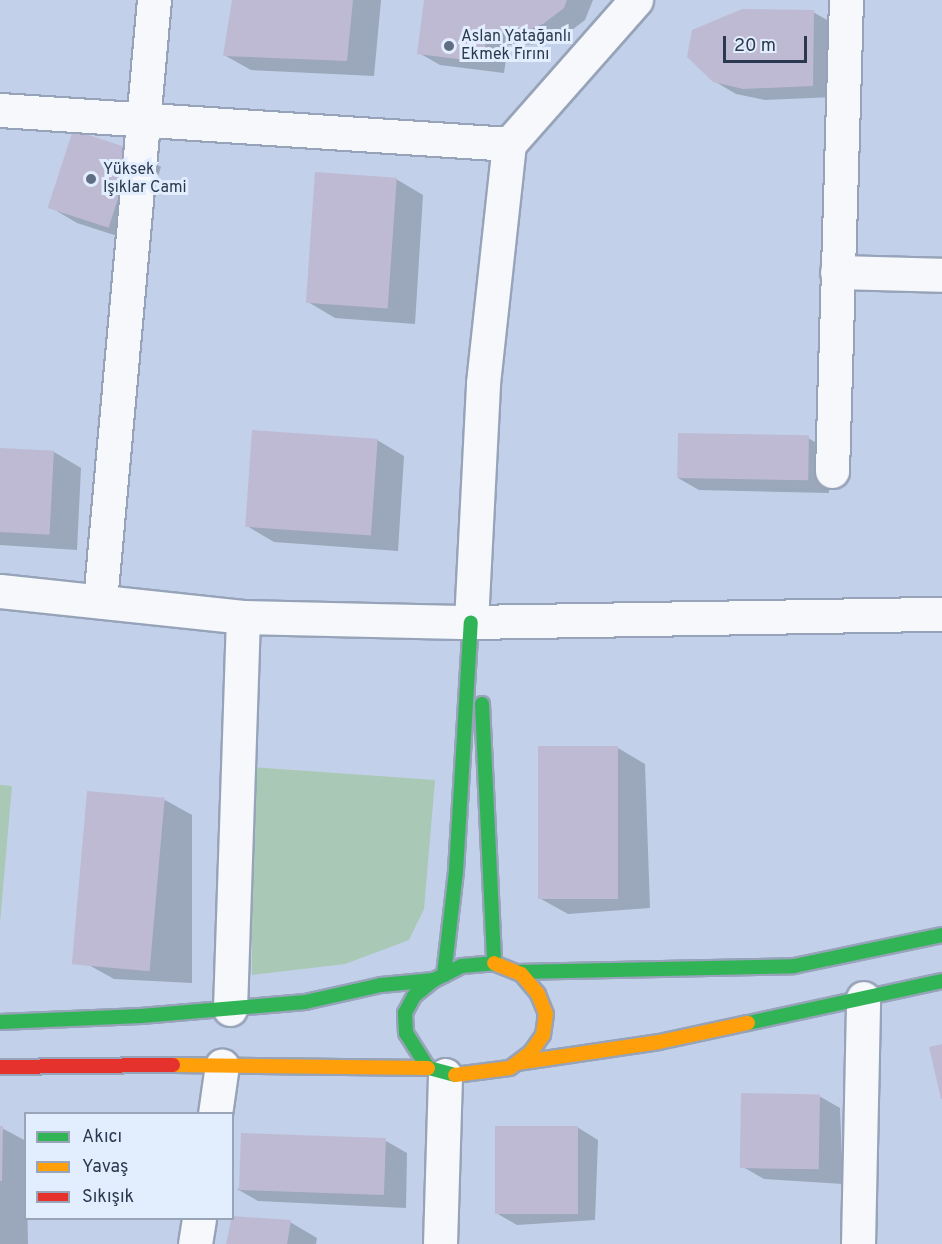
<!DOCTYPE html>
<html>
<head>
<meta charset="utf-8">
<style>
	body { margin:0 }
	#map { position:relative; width:942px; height:1244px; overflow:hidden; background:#c2d1e9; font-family:Overpass,sans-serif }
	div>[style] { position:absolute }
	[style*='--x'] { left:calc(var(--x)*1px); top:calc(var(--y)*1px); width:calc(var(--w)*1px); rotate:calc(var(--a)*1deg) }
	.green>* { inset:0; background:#a9c8b5; transform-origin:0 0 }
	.shadow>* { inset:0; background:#0003 }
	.building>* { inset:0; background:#bfbad3; transform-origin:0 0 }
	.roads { filter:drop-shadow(2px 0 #97a3b8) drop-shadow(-2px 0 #97a3b8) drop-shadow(0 2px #97a3b8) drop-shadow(0 -2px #97a3b8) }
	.street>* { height:33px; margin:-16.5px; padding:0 16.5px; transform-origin:16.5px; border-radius:16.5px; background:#f6f8fc }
	.fast>* { height:14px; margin:-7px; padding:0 7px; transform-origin:7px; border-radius:7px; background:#30b455 }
	.slow>* { height:14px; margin:-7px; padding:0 7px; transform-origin:7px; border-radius:7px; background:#ff9f0a }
	.jam>* { height:14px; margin:-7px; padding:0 7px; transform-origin:7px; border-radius:7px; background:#e5322d }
	.dots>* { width:16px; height:16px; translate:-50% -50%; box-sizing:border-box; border:3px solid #e2edfe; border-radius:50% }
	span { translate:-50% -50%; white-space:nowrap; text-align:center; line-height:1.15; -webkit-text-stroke:6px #e2edfe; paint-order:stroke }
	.poi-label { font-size:16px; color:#2a394f }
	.left { translate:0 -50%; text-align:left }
	.legend { position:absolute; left:24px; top:1112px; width:210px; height:108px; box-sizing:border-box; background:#e2edfe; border:2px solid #98a5b8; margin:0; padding:8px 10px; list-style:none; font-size:18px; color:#2a394f }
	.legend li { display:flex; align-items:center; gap:12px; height:30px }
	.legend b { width:30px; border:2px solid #98a5b8 }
	.scale { position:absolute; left:723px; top:36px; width:84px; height:27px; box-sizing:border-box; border:3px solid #2a394f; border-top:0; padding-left:8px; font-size:18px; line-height:21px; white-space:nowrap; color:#2a394f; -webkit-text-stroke:4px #e2edfe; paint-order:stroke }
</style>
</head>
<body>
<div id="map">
	<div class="green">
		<div style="clip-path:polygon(251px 767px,435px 780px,424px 909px,409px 940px,345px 964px,252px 975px)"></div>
		<div style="left:0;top:785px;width:12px;height:191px;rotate:5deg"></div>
	</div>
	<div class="shadow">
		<div style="clip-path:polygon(233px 0,381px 0,374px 76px,251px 70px,224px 55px)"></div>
		<div style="clip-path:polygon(425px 0,593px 0,585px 20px,564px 36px,542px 44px,508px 45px,504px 73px,440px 65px,419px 53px)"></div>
		<div style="clip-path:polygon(813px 12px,834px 24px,834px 97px,765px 100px,736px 94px,714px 81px)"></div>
		<div style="clip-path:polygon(134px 151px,161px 167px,136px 242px,77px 223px,50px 207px)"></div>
		<div style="clip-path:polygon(396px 179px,423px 195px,415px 324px,335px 318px,308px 302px)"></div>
		<div style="clip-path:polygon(808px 438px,829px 450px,829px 493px,699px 490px,678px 478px)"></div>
		<div style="clip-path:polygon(377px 440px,404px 456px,398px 551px,274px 542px,247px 526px)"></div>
		<div style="clip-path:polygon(0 449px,54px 452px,81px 468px,77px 550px,0 545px)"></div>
		<div style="clip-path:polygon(618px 748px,645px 764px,650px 908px,568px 914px,541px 899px)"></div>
		<div style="clip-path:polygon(165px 800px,192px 815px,192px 983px,114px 979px,87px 964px)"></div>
		<div style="clip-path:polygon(819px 1096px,840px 1108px,843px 1184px,764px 1179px,743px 1167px)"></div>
		<div style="clip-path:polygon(0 1127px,26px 1141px,28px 1244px,0 1244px)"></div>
		<div style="clip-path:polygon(577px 1127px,598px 1140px,595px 1220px,517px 1225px,496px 1213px)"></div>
		<div style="clip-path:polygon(386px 1141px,407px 1153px,406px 1208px,258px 1201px,237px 1189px)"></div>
		<div style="clip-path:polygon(290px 1222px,317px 1238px,316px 1244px,228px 1244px)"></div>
	</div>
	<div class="building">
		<div style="clip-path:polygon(232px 0,353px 0,347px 61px,223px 56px)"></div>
		<div style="clip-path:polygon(424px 0,567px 0,564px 8px,543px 24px,521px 33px,487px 34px,483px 62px,417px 54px)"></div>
		<div style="clip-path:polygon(742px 9px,814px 10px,813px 86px,743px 89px,713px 82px,687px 57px,692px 30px)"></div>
		<div style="left:73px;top:130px;width:64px;height:82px;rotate:18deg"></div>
		<div style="left:315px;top:172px;width:82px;height:131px;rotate:4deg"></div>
		<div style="left:252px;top:430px;width:126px;height:97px;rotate:4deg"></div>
		<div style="left:678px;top:433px;width:131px;height:45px;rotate:1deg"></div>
		<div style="left:0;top:448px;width:54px;height:84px;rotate:3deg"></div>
		<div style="left:538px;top:746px;width:80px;height:153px"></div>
		<div style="left:87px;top:791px;width:78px;height:174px;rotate:5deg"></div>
		<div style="clip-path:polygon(942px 1044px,942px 1099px,941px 1099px,929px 1047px)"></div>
		<div style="left:741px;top:1093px;width:79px;height:75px;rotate:1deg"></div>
		<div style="clip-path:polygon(0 1126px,3px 1126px,2px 1181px,0 1181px)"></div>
		<div style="left:495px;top:1126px;width:83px;height:88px"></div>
		<div style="left:241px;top:1133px;width:145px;height:57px;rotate:2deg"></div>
		<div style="clip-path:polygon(232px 1216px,291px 1220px,287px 1244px,226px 1244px)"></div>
	</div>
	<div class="roads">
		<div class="street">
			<div style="--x:0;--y:110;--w:510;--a:3.82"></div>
			<div style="--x:837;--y:272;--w:105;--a:1.6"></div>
			<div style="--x:832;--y:471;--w:471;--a:-88.3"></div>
			<div style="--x:0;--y:591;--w:244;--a:6.1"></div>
			<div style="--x:243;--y:617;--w:228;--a:1.3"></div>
			<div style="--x:471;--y:622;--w:471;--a:-1"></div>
			<div style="--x:100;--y:601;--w:603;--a:-84.87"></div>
			<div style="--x:471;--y:622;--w:239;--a:-87.1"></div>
			<div style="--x:483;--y:383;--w:240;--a:-83.8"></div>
			<div style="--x:509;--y:144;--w:192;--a:-48.6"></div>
			<div style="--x:230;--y:1009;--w:392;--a:-88.1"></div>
			<div style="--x:215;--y:1114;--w:49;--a:-81.9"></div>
			<div style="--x:195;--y:1244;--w:26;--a:-81"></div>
			<div style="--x:440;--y:1244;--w:169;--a:-88.3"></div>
			<div style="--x:858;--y:1244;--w:246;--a:-88.8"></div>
		</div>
		<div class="fast">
			<div style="--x:482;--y:704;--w:259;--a:87.3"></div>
			<div style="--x:517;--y:972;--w:277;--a:-1.2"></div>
			<div style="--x:794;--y:966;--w:151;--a:-11.8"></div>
			<div style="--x:444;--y:975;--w:105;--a:-83.4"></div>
			<div style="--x:456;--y:871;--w:249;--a:-86.6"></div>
			<div style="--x:0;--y:1022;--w:141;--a:-2.4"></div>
			<div style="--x:141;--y:1016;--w:165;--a:-4.9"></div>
			<div style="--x:305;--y:1002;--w:78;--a:-12.6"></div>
			<div style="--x:381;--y:985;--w:53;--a:-5.4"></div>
			<div style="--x:748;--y:1023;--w:198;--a:-12.2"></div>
			<div style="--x:455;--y:1075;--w:28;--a:-165"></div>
			<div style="--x:428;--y:1068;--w:41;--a:-122.2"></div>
			<div style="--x:406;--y:1033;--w:20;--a:-93"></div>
			<div style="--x:405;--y:1013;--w:19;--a:-62"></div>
			<div style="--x:414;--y:996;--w:26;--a:-39"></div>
			<div style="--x:434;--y:980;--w:31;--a:-27"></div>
			<div style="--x:462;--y:966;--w:32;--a:-5"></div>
		</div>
		<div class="slow">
			<div style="--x:517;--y:1063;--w:144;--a:-8.4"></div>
			<div style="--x:659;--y:1042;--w:91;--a:-12.1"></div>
			<div style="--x:173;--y:1065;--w:255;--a:0.7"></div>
			<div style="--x:455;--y:1075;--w:55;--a:-7.3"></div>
			<div style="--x:510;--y:1068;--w:26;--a:-37"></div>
			<div style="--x:531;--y:1052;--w:21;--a:-55"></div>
			<div style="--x:543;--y:1035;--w:21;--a:-82"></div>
			<div style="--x:546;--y:1014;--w:22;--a:-112"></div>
			<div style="--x:538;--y:994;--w:26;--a:-130"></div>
			<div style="--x:521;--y:974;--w:29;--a:-158"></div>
		</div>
		<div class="jam">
			<div style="--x:0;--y:1067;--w:173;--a:-0.7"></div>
		</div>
	</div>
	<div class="dots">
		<div style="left:449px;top:46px;background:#5f6e85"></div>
		<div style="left:91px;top:179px;background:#5f6e85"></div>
	</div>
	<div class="poi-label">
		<span class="left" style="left:461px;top:46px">Aslan Yatağanlı<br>Ekmek Fırını</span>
		<span class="left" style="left:103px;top:179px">Yüksek<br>Işıklar Cami</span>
	</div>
	<ul class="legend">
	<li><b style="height:8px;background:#30b455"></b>Akıcı</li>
	<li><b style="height:8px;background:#ff9f0a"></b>Yavaş</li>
	<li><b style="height:8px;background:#e5322d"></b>Sıkışık</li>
	</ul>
	<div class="scale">20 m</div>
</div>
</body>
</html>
